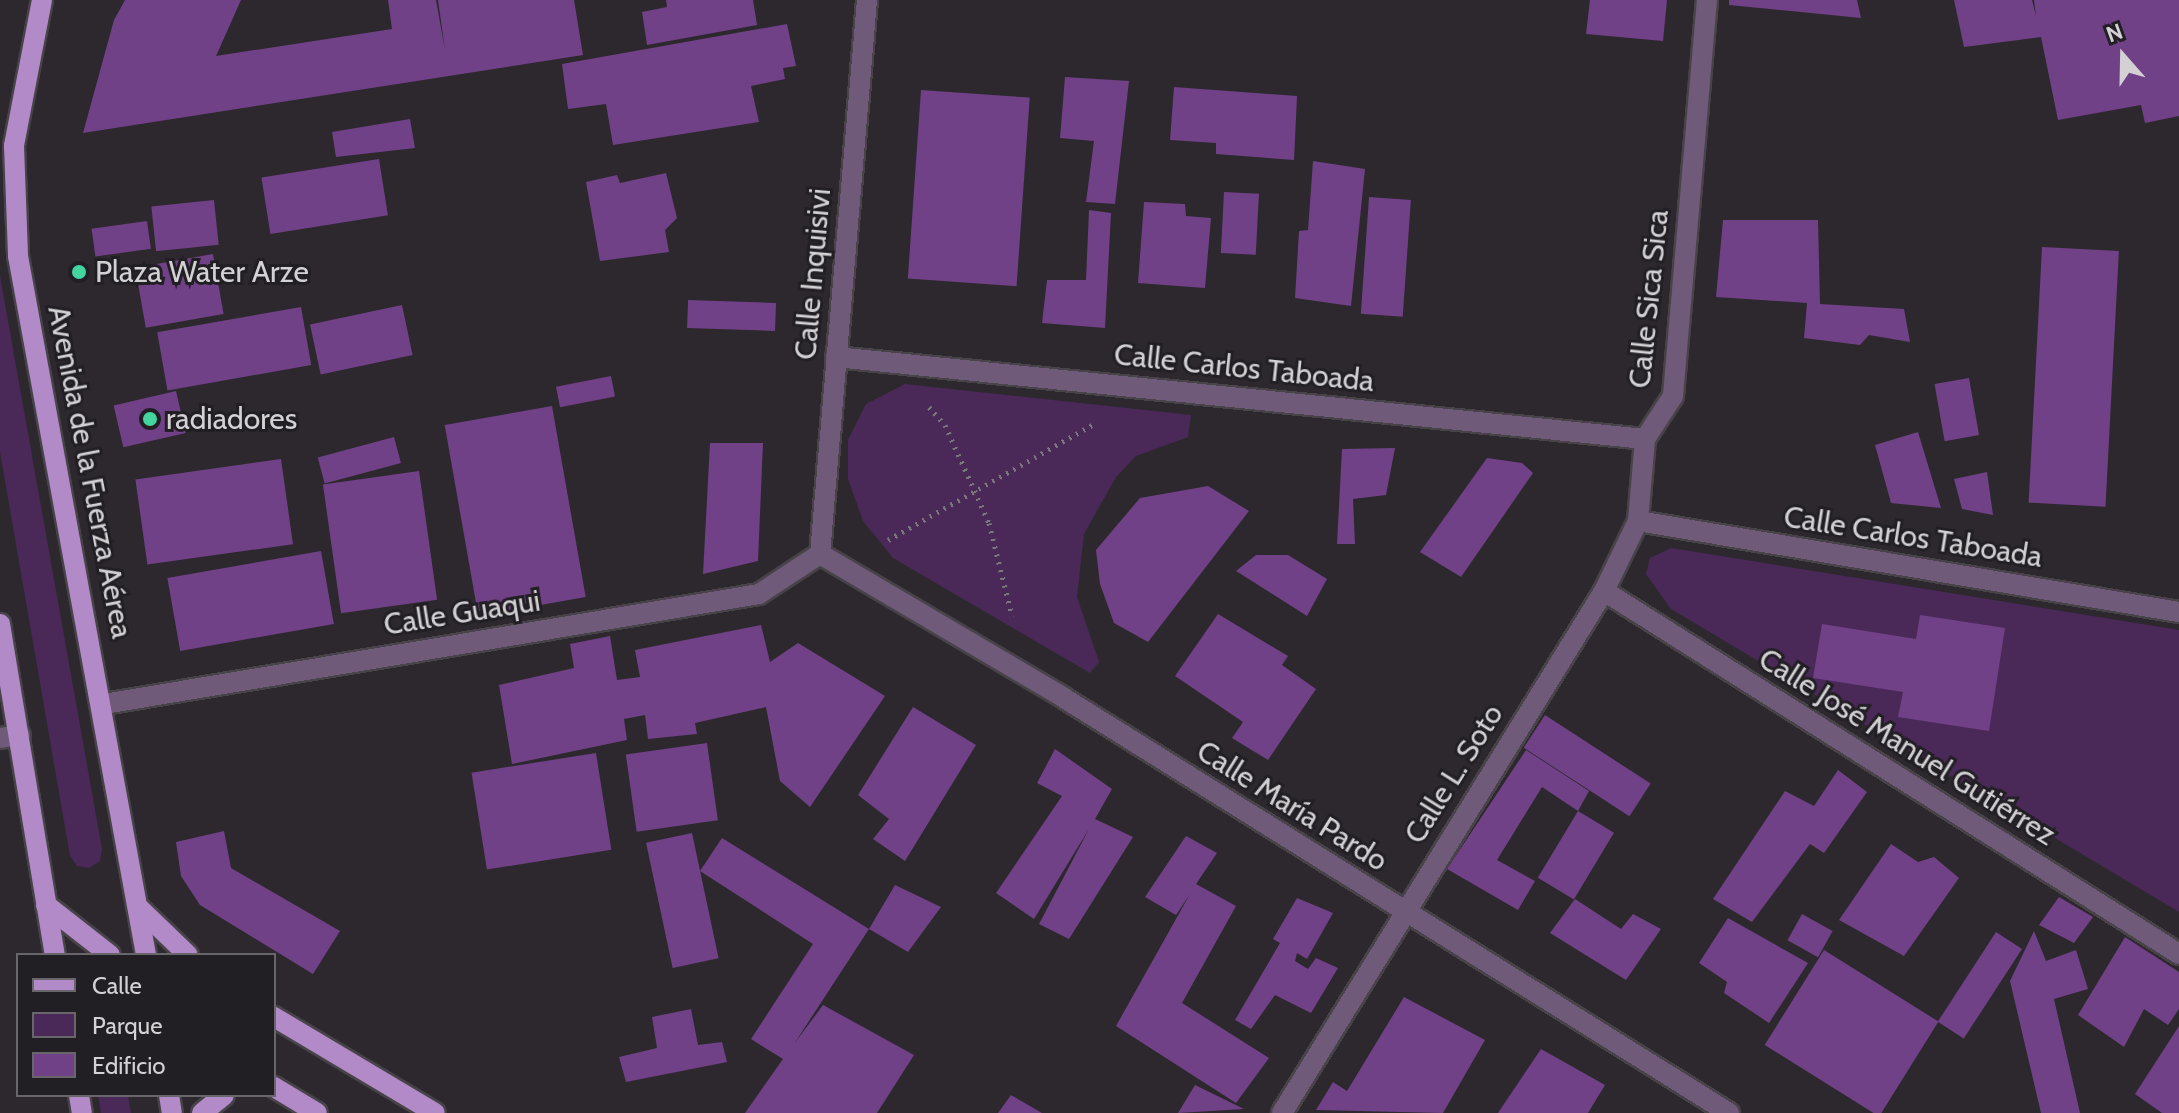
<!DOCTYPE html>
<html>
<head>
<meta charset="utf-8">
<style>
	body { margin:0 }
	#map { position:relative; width:2179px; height:1113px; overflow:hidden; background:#2c282e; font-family:Cabin,sans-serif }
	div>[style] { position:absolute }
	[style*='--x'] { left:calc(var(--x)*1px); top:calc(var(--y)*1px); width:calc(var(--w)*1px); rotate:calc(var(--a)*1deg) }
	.green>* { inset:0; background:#4a2959 }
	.building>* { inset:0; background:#704186; transform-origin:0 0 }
	.path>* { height:5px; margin-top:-2.5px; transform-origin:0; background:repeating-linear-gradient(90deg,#7b777c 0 2px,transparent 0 8px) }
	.roads { filter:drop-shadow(2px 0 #474349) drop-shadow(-2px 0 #474349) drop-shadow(0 2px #474349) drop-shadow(0 -2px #474349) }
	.minor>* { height:20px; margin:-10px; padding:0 10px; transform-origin:10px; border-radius:10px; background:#6f5b79 }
	.major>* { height:20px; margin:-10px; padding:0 10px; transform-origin:10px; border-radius:10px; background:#b38ac8 }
	.dots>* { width:22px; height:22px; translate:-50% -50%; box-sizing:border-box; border:4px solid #221f24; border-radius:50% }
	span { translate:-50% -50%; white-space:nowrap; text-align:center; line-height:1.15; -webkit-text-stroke:6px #221f24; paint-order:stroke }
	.poi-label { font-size:30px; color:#d4d1d5 }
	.left { translate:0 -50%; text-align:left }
	.street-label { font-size:30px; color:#d4d1d5 }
	.legend { position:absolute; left:16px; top:953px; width:260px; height:144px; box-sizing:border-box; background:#221f24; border:2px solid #69666b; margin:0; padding:10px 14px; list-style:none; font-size:24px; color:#d4d1d5 }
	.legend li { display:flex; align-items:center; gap:16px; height:40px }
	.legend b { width:40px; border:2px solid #69666b }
	.north { position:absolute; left:2083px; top:16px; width:80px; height:80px; -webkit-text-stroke:6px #221f24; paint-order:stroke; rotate:340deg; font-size:22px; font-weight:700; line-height:32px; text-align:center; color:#d4d1d5 }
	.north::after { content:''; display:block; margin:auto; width:28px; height:36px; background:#d4d1d5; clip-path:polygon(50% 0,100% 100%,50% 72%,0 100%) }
</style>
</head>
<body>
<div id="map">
	<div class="green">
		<div style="clip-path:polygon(0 276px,102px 849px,100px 861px,89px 868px,77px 866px,70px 856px,0 452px)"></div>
		<div style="clip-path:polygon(905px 384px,1191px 415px,1188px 437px,1136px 456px,1116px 477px,1084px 534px,1077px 597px,1099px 662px,1090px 673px,893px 558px,863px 521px,848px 479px,848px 440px,866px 404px)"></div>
		<div style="clip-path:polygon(1671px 548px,2179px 630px,2179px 912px,1671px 609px,1646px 574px,1650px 558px)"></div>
		<div style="clip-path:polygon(98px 1095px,128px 1095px,131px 1113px,101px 1113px)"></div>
	</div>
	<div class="building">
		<div style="clip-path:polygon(125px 0,241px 0,216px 56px,392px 29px,388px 0,436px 0,445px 50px,438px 0,574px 0,583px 55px,83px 133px,114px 20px)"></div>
		<div style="clip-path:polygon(666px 0,753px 0,757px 25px,647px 45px,642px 12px,667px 7px)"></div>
		<div style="clip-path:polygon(1590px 0,1667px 0,1663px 41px,1586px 34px)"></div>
		<div style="clip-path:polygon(1729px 0,1857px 0,1861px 18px,1729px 5px)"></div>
		<div style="clip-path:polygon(1954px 0,2032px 0,2036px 16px,2034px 0,2179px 0,2179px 116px,2145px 123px,2141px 105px,2058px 120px,2041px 37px,1964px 47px)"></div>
		<div style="clip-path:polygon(787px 24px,796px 66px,783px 68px,785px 79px,751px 86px,759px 122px,613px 145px,606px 104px,568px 109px,562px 64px)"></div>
		<div style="clip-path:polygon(1065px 77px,1129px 81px,1115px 204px,1086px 202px,1094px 141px,1060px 138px)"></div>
		<div style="clip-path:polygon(1174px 87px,1297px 96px,1294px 160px,1216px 154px,1216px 143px,1170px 140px)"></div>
		<div style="left:921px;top:90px;width:109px;height:189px;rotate:4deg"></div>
		<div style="clip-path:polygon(410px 119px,415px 148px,336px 157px,332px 132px)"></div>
		<div style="left:379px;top:159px;width:57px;height:119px;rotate:81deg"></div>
		<div style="clip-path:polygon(1313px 161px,1365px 169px,1351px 306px,1295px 298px,1299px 231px,1308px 230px)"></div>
		<div style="clip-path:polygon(666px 173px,677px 218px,665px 230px,669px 252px,600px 261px,586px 182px,617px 175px,620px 183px)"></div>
		<div style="left:1224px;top:192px;width:35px;height:61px;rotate:3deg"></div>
		<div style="left:1369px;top:197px;width:42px;height:117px;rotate:4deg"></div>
		<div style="left:214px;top:200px;width:45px;height:63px;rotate:84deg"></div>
		<div style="clip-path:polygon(1144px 202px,1185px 204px,1186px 216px,1211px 218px,1205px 288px,1138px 283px)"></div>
		<div style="clip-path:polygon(1089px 210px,1111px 213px,1105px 328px,1042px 323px,1047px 280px,1086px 280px)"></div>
		<div style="clip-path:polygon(1723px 220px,1818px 220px,1820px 304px,1904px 309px,1910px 342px,1869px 335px,1860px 345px,1804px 338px,1807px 303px,1716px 297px)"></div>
		<div style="left:147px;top:221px;width:28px;height:56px;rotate:82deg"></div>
		<div style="left:2042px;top:247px;width:77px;height:256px;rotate:3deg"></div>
		<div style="left:213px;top:254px;width:61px;height:79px;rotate:80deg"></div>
		<div style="left:776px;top:303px;width:28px;height:88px;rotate:92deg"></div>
		<div style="left:402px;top:305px;width:51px;height:94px;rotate:78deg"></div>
		<div style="left:301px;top:307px;width:59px;height:146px;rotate:80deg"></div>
		<div style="left:611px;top:376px;width:21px;height:56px;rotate:79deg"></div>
		<div style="left:1969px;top:378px;width:58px;height:35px;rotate:80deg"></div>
		<div style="left:176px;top:391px;width:43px;height:64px;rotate:77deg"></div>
		<div style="left:552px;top:406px;width:194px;height:109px;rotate:80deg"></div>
		<div style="clip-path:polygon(1918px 432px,1941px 508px,1891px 503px,1875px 445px)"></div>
		<div style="left:394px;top:437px;width:27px;height:79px;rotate:75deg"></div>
		<div style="clip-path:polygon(710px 443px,763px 443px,758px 561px,703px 574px)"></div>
		<div style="clip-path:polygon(1395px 448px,1386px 495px,1353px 499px,1355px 544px,1337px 544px,1342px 449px)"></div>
		<div style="clip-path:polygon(1487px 458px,1522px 463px,1533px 473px,1461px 577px,1420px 552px)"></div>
		<div style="left:281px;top:459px;width:86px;height:147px;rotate:82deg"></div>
		<div style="left:419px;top:471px;width:130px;height:97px;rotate:82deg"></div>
		<div style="clip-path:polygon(1987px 472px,1993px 515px,1962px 509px,1954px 479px)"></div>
		<div style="clip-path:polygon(1208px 486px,1249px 511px,1148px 642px,1114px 623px,1100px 584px,1096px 550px,1140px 498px)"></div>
		<div style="left:321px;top:551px;width:74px;height:156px;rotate:80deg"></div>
		<div style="clip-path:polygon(1256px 555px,1288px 555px,1327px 579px,1307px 616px,1236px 571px)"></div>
		<div style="clip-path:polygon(1218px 614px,1288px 656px,1282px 665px,1316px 689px,1268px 760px,1232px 738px,1243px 722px,1175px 676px)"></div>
		<div style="clip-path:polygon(1920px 615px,2005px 628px,1989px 731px,1898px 717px,1903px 692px,1813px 678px,1822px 624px,1916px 639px)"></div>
		<div style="clip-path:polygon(761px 625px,770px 662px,798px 643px,885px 696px,810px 807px,780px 781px,766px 707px,695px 723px,697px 734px,648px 739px,645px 715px,624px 719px,627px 740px,512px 764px,499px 685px,574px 668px,570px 644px,610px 636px,617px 680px,640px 677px,635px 650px)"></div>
		<div style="clip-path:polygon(913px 707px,976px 745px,905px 861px,873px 839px,889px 819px,858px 795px)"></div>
		<div style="left:1545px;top:715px;width:126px;height:39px;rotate:33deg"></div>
		<div style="left:707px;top:743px;width:78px;height:82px;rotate:82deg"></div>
		<div style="clip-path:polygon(1055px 749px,1112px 789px,1095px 819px,1133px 837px,1069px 939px,1039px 924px,1089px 829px,1034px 919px,996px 893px,1062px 796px,1037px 783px)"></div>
		<div style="clip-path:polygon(1526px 750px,1589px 791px,1578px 811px,1542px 787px,1497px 860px,1535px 881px,1518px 910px,1447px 869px)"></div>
		<div style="left:596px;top:753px;width:98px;height:126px;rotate:81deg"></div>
		<div style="clip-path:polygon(1838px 770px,1867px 792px,1824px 853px,1810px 844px,1752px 922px,1713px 899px,1785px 791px,1814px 806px)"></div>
		<div style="left:1578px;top:811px;width:42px;height:78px;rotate:31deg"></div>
		<div style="clip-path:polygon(224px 831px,231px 868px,340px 931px,313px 974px,200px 905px,181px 876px,176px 842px)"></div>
		<div style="left:692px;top:833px;width:128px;height:47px;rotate:78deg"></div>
		<div style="clip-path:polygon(1186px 836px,1217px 853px,1196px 884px,1236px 906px,1182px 1003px,1269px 1058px,1236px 1103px,1116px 1026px,1190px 894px,1176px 915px,1145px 897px)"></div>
		<div style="clip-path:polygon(722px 838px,869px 929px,794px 1044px,823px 1005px,914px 1055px,877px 1113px,745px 1113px,783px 1059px,751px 1039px,813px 944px,700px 871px)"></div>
		<div style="clip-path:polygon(1891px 844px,1918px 862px,1934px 857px,1959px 878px,1904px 956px,1839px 920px)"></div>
		<div style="clip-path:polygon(895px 885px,941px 907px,908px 952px,869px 929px)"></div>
		<div style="clip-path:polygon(2059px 897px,2093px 917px,2074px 943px,2039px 925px)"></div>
		<div style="clip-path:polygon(1297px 898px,1333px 913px,1307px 959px,1297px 953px,1295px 961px,1308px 969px,1316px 958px,1338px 968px,1311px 1013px,1275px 995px,1251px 1029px,1235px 1020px,1280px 943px,1273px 939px)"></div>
		<div style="clip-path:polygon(1575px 899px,1621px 929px,1633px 914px,1661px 929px,1626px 980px,1550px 933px)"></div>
		<div style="left:1802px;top:914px;width:35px;height:30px;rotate:29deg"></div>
		<div style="clip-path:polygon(1728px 918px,1808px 963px,1769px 1023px,1724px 993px,1727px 982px,1699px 963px)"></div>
		<div style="clip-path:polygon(2034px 931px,2046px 961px,2076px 950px,2088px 989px,2054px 999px,2080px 1113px,2041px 1113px,2010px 981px)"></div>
		<div style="left:1996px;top:932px;width:31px;height:107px;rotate:33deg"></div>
		<div style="clip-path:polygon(2125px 937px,2179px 972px,2179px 1009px,2168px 1025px,2144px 1009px,2124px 1047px,2078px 1015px)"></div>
		<div style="left:1824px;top:950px;width:135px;height:112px;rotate:32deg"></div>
		<div style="clip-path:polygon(1404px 997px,1485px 1040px,1443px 1113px,1316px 1110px,1333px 1082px,1347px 1091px)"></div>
		<div style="clip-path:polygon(691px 1009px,698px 1045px,722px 1042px,727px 1062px,626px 1082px,619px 1057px,657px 1048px,652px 1017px)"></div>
		<div style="clip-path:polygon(2179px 1026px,2179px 1113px,2162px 1113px,2135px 1094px)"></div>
		<div style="clip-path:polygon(1541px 1049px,1605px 1085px,1588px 1113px,1498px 1113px)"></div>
		<div style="clip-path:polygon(1195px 1085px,1244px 1109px,1178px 1113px)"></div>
		<div style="clip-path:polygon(1011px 1095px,1042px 1113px,998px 1113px)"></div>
	</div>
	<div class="path">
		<div style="--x:929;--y:407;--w:24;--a:48"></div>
		<div style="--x:945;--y:425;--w:107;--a:65.8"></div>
		<div style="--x:989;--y:523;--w:96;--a:76.1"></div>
		<div style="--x:888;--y:540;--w:239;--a:-29.4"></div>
	</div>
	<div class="roads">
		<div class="minor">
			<div style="--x:836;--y:357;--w:813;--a:5.79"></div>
			<div style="--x:1638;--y:521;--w:549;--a:9.55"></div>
			<div style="--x:820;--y:554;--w:283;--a:30.5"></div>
			<div style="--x:1064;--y:698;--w:784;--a:31.97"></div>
			<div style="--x:820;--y:554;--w:556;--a:-85.15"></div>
			<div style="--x:1604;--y:591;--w:680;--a:32.26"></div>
			<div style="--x:104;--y:704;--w:664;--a:-9.53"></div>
			<div style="--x:759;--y:594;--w:73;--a:-33.3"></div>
			<div style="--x:0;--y:738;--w:20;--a:-9"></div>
			<div style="--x:1282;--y:1113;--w:613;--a:-58.33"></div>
			<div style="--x:1604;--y:591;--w:78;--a:-64.1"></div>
			<div style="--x:1638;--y:521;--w:82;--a:-85.1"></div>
			<div style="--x:1645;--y:439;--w:51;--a:-56.9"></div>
			<div style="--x:1673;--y:396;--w:397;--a:-85.1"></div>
		</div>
		<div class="major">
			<div style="--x:42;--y:0;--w:149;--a:100.9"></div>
			<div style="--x:14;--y:146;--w:110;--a:87.9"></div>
			<div style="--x:18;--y:256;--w:711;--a:79.62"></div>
			<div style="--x:0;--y:624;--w:336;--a:80.6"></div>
			<div style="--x:46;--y:905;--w:81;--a:38"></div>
			<div style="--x:140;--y:909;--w:66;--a:43.8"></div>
			<div style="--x:274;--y:1017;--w:187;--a:30.8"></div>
			<div style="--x:274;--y:1087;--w:50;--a:31.2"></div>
			<div style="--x:79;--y:1095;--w:18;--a:81"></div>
			<div style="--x:169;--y:1095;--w:18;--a:81"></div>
			<div style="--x:202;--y:1113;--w:28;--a:-39"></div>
		</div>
	</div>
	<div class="dots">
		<div style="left:79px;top:272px;background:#44d49f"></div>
		<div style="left:150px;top:419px;background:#44d49f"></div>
	</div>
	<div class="poi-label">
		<span class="left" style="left:95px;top:272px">Plaza Water Arze</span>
		<span class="left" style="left:166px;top:419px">radiadores</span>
	</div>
	<div class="street-label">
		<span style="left:813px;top:274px;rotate:-85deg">Calle Inquisivi</span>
		<span style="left:1649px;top:299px;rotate:-84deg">Calle Sica Sica</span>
		<span style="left:1244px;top:368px;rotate:6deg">Calle Carlos Taboada</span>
		<span style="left:90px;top:472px;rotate:79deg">Avenida de la Fuerza Aérea</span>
		<span style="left:1913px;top:537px;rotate:9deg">Calle Carlos Taboada</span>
		<span style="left:462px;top:613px;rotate:-9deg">Calle Guaqui</span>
		<span style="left:1907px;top:747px;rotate:32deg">Calle José Manuel Gutiérrez</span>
		<span style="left:1454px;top:774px;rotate:-58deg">Calle L. Soto</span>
		<span style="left:1292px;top:806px;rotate:32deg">Calle María Pardo</span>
	</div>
	<ul class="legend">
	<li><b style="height:10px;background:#b38ac8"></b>Calle</li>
	<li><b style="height:22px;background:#4a2959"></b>Parque</li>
	<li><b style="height:22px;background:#704186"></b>Edificio</li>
	</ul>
	<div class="north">N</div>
</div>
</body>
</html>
